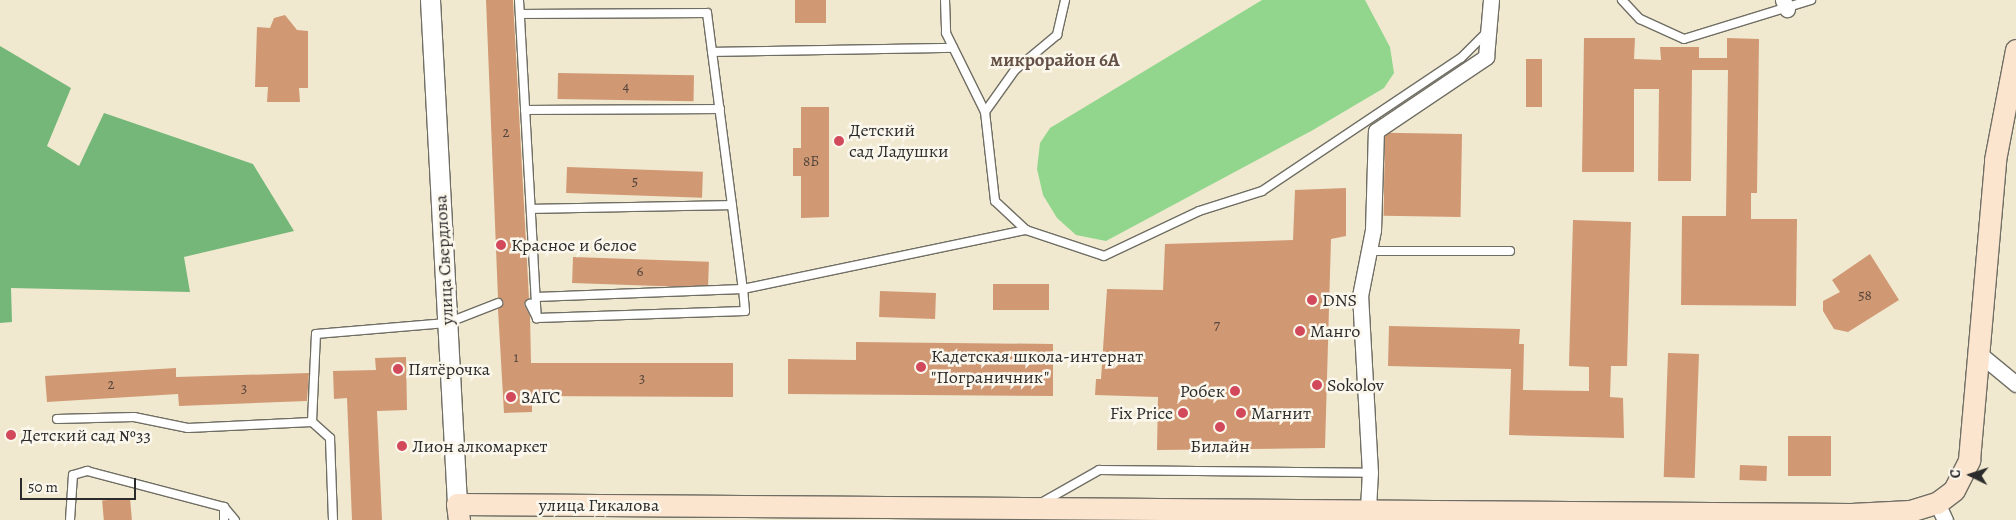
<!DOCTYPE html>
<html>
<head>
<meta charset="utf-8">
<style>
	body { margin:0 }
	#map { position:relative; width:2016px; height:520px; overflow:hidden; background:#f0e9cf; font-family:Alegreya,serif }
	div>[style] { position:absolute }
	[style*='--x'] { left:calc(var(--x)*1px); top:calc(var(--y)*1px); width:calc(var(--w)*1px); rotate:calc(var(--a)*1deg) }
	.green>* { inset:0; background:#92d68e }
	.forest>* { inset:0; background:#75b779 }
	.building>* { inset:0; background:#d19874; transform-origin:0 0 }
	.roads { filter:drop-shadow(1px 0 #706e64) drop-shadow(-1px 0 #706e64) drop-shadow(0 1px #706e64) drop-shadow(0 -1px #706e64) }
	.service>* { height:8px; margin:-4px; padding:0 4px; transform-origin:4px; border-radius:4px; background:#fff }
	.minor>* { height:15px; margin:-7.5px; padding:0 7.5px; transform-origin:7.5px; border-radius:7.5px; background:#fff }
	.tertiary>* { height:19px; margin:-9.5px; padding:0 9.5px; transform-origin:9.5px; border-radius:9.5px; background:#fff }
	.secondary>* { height:21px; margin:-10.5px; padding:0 10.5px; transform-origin:10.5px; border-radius:10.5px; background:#fce5cf }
	.dots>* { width:14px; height:14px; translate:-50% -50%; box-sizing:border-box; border:2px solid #fbf7ec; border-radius:50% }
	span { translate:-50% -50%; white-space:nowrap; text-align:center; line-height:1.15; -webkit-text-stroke:5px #fbf7ec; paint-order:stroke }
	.number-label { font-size:15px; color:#54463d }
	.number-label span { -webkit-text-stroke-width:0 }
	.poi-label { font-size:18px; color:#2b2b2b }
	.left { translate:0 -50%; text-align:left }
	.right { translate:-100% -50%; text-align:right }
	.street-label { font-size:18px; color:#2b2b2b }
	.neighbourhood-label { font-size:19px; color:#655145; font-weight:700 }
	.north { position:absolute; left:1946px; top:450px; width:50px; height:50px; -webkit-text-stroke:4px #fbf7ec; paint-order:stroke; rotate:274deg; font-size:14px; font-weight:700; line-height:20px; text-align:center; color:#2b2b2b }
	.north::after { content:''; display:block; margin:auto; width:18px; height:22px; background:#2b2b2b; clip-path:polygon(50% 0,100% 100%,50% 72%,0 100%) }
	.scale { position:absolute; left:20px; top:478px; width:116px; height:22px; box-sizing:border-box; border:2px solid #2b2b2b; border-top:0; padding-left:6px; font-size:15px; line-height:18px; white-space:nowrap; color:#2b2b2b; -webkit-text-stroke:4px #fbf7ec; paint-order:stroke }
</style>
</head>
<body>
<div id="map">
	<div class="green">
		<div style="clip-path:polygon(1262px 0,1365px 0,1390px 47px,1394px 73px,1384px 88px,1313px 130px,1106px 241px,1076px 235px,1057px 218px,1043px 195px,1037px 169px,1040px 143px,1050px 128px)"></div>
	</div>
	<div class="forest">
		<div style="clip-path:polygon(0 46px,71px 88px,47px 146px,79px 166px,104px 113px,253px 164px,294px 231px,184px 257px,190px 292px,11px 288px,12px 322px,0 323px)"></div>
	</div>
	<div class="building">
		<div style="clip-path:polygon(486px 0,513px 0,529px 299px,524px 304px,530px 316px,531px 363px,733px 363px,733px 397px,532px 396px,532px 412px,504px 413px,498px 309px,504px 303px,498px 298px)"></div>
		<div style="left:795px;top:0;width:31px;height:23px"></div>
		<div style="clip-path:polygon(285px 15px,297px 30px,308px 31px,308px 88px,299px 88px,300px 102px,267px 102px,268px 87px,255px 87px,257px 27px,270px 28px,274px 18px)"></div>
		<div style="clip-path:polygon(1584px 38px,1635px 38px,1634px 59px,1661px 60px,1660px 47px,1699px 47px,1699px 58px,1727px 58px,1727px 38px,1759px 39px,1757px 193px,1751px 193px,1751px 219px,1797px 219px,1796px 306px,1681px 305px,1682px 216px,1726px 216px,1728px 70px,1692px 70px,1691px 181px,1658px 181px,1659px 89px,1634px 89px,1634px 172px,1582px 172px)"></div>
		<div style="left:1526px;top:59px;width:16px;height:48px"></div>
		<div style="left:558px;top:73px;width:136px;height:26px;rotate:1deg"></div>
		<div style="clip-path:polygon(801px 107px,829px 107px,829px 217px,801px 218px,801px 176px,793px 176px,793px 148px,801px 148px)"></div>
		<div style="left:1462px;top:134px;width:83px;height:77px;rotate:91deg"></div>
		<div style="left:567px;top:167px;width:136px;height:26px;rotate:2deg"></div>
		<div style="clip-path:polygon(1346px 188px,1346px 236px,1331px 239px,1325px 448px,1157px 450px,1158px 397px,1095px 395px,1096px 379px,1101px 379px,1107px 289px,1163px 290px,1165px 244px,1293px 240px,1295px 190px)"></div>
		<div style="clip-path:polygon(1573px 220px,1631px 222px,1627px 366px,1611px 366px,1610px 397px,1623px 398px,1624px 438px,1509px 435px,1511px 369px,1388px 366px,1389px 326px,1520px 329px,1519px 344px,1524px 344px,1523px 390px,1589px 391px,1589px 367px,1569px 366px)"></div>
		<div style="clip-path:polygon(1870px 254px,1899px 300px,1848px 332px,1834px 329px,1823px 311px,1823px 301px,1840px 292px,1832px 280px)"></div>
		<div style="left:573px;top:257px;width:136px;height:26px;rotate:2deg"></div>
		<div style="left:1049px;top:284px;width:26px;height:56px;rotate:90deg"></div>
		<div style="left:880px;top:291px;width:56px;height:26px;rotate:2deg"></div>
		<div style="clip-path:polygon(856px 342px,1053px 344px,1053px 396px,788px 394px,788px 359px,856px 360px)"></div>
		<div style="left:1668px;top:353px;width:31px;height:124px;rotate:2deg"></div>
		<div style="clip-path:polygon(406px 357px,407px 410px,377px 411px,382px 520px,352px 520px,347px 398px,334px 399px,333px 371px,376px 370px,375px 358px)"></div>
		<div style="clip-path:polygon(176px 368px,176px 377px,309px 373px,307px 401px,179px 406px,178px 394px,47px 402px,45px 376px)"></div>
		<div style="left:1788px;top:436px;width:43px;height:40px"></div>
		<div style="left:1740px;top:465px;width:27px;height:15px;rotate:2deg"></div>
		<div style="left:130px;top:498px;width:22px;height:28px;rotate:85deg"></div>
	</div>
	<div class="roads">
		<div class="service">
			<div style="--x:519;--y:0;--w:319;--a:86.8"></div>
			<div style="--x:537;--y:318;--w:16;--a:-117"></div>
			<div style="--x:945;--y:0;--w:33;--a:88"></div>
			<div style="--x:946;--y:33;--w:88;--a:63.7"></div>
			<div style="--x:1622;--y:0;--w:26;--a:47"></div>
			<div style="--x:1640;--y:19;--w:48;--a:24.4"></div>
			<div style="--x:1684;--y:39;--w:133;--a:-17.1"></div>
			<div style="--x:520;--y:14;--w:187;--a:-0.3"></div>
			<div style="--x:707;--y:13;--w:278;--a:82.6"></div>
			<div style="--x:743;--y:289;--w:207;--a:177.8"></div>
			<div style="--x:712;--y:52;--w:241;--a:-1"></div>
			<div style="--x:525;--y:110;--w:195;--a:-0.3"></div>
			<div style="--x:531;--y:209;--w:201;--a:-1.1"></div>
			<div style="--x:1026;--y:230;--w:42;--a:-136.9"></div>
			<div style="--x:995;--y:201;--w:90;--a:-96.4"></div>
			<div style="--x:985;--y:112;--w:52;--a:-54.5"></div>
			<div style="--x:1015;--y:70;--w:55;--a:-39.8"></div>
			<div style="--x:1057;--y:35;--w:36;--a:-77"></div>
			<div style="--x:1369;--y:251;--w:141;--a:0"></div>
			<div style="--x:537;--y:318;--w:208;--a:-1.9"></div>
			<div style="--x:745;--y:311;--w:22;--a:-95"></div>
			<div style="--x:743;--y:289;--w:289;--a:-11.8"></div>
			<div style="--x:1026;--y:230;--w:82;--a:18.4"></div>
			<div style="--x:1104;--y:256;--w:105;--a:-25.3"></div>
			<div style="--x:1199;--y:211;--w:66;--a:-17.6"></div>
			<div style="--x:1262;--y:191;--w:239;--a:-33.8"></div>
			<div style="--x:1461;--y:58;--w:34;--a:-45"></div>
			<div style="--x:57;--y:419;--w:77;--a:-1.5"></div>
			<div style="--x:134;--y:417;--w:55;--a:11.5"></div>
			<div style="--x:188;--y:428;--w:124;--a:-2.8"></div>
			<div style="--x:1041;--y:503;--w:67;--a:-29.6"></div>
			<div style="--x:1099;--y:470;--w:271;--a:0.6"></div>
			<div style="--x:224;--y:507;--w:17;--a:50"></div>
			<div style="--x:70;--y:520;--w:45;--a:-86.2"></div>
			<div style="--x:73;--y:475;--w:15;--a:-16"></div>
			<div style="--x:87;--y:471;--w:142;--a:14.7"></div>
			<div style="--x:224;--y:507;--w:13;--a:90"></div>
			<div style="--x:333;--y:520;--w:82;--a:-92.1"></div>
			<div style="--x:330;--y:438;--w:24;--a:-138"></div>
			<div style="--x:312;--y:422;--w:88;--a:-87.4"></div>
			<div style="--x:316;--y:334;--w:131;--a:-4.8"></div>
			<div style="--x:447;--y:323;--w:55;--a:-21.4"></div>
		</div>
		<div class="minor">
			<div style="--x:1783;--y:0;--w:10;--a:66"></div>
			<div style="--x:1976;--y:351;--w:52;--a:39.5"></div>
			<div style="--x:1937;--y:503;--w:19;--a:65"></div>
			<div style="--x:1368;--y:509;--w:36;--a:-87"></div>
			<div style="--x:1370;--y:473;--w:177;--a:-93.2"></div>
			<div style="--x:1360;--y:296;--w:67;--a:-78.9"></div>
			<div style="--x:1373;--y:230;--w:99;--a:-88.3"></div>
			<div style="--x:1376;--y:131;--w:133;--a:-33.9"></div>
			<div style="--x:1486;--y:57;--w:57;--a:-85"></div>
		</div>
		<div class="tertiary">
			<div style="--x:430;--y:0;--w:505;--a:86.93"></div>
		</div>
		<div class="secondary">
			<div style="--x:459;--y:520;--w:16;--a:-97"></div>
			<div style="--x:457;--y:504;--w:1394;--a:0.41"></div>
			<div style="--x:1851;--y:514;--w:59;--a:-2.9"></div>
			<div style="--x:1910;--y:511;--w:28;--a:-17"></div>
			<div style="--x:1937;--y:503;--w:21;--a:-37"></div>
			<div style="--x:1954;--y:490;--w:34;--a:-63"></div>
			<div style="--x:1969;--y:460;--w:301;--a:-85"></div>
			<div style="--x:1995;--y:160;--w:112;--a:-79.2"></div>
		</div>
	</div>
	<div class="dots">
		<div style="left:839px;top:141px;background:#d1495b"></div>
		<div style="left:501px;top:245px;background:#d1495b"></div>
		<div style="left:1312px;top:300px;background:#d1495b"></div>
		<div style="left:1300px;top:331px;background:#d1495b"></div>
		<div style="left:921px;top:367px;background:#d1495b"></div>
		<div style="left:398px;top:369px;background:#d1495b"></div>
		<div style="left:1317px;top:385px;background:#d1495b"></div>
		<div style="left:1235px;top:391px;background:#d1495b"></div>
		<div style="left:511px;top:397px;background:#d1495b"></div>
		<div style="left:1183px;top:413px;background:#d1495b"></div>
		<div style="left:1241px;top:413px;background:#d1495b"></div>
		<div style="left:1220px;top:427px;background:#d1495b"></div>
		<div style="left:11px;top:435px;background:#d1495b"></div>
		<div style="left:402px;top:446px;background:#d1495b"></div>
	</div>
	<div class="number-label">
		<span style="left:626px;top:87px">4</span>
		<span style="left:506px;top:133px">2</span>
		<span style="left:811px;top:162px">8Б</span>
		<span style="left:635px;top:182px">5</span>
		<span style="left:640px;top:272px">6</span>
		<span style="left:1865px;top:296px">58</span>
		<span style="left:1217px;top:326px">7</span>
		<span style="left:516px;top:358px">1</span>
		<span style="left:642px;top:379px">3</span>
		<span style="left:111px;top:385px">2</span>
		<span style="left:244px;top:389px">3</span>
	</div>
	<div class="poi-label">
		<span class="left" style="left:849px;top:141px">Детский<br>сад Ладушки</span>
		<span class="left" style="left:511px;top:245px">Красное и белое</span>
		<span class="left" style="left:1322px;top:300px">DNS</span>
		<span class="left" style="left:1310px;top:331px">Манго</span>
		<span class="left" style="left:931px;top:367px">Кадетская школа-интернат<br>"Пограничник"</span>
		<span class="left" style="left:408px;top:369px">Пятёрочка</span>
		<span class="left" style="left:1327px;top:385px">Sokolov</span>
		<span class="right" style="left:1225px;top:391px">Робек</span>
		<span class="left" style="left:521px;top:397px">ЗАГС</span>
		<span class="right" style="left:1173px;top:413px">Fix Price</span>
		<span class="left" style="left:1251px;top:413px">Магнит</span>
		<span class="left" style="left:21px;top:435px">Детский сад №33</span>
		<span class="left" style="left:412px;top:446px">Лион алкомаркет</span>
		<span style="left:1220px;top:446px">Билайн</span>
	</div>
	<div class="street-label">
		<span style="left:444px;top:260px;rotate:-93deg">улица Свердлова</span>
		<span style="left:599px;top:505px">улица Гикалова</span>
	</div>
	<div class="neighbourhood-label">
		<span style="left:1055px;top:61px">микрорайон 6А</span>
	</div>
	<div class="north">С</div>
	<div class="scale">50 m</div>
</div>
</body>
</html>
